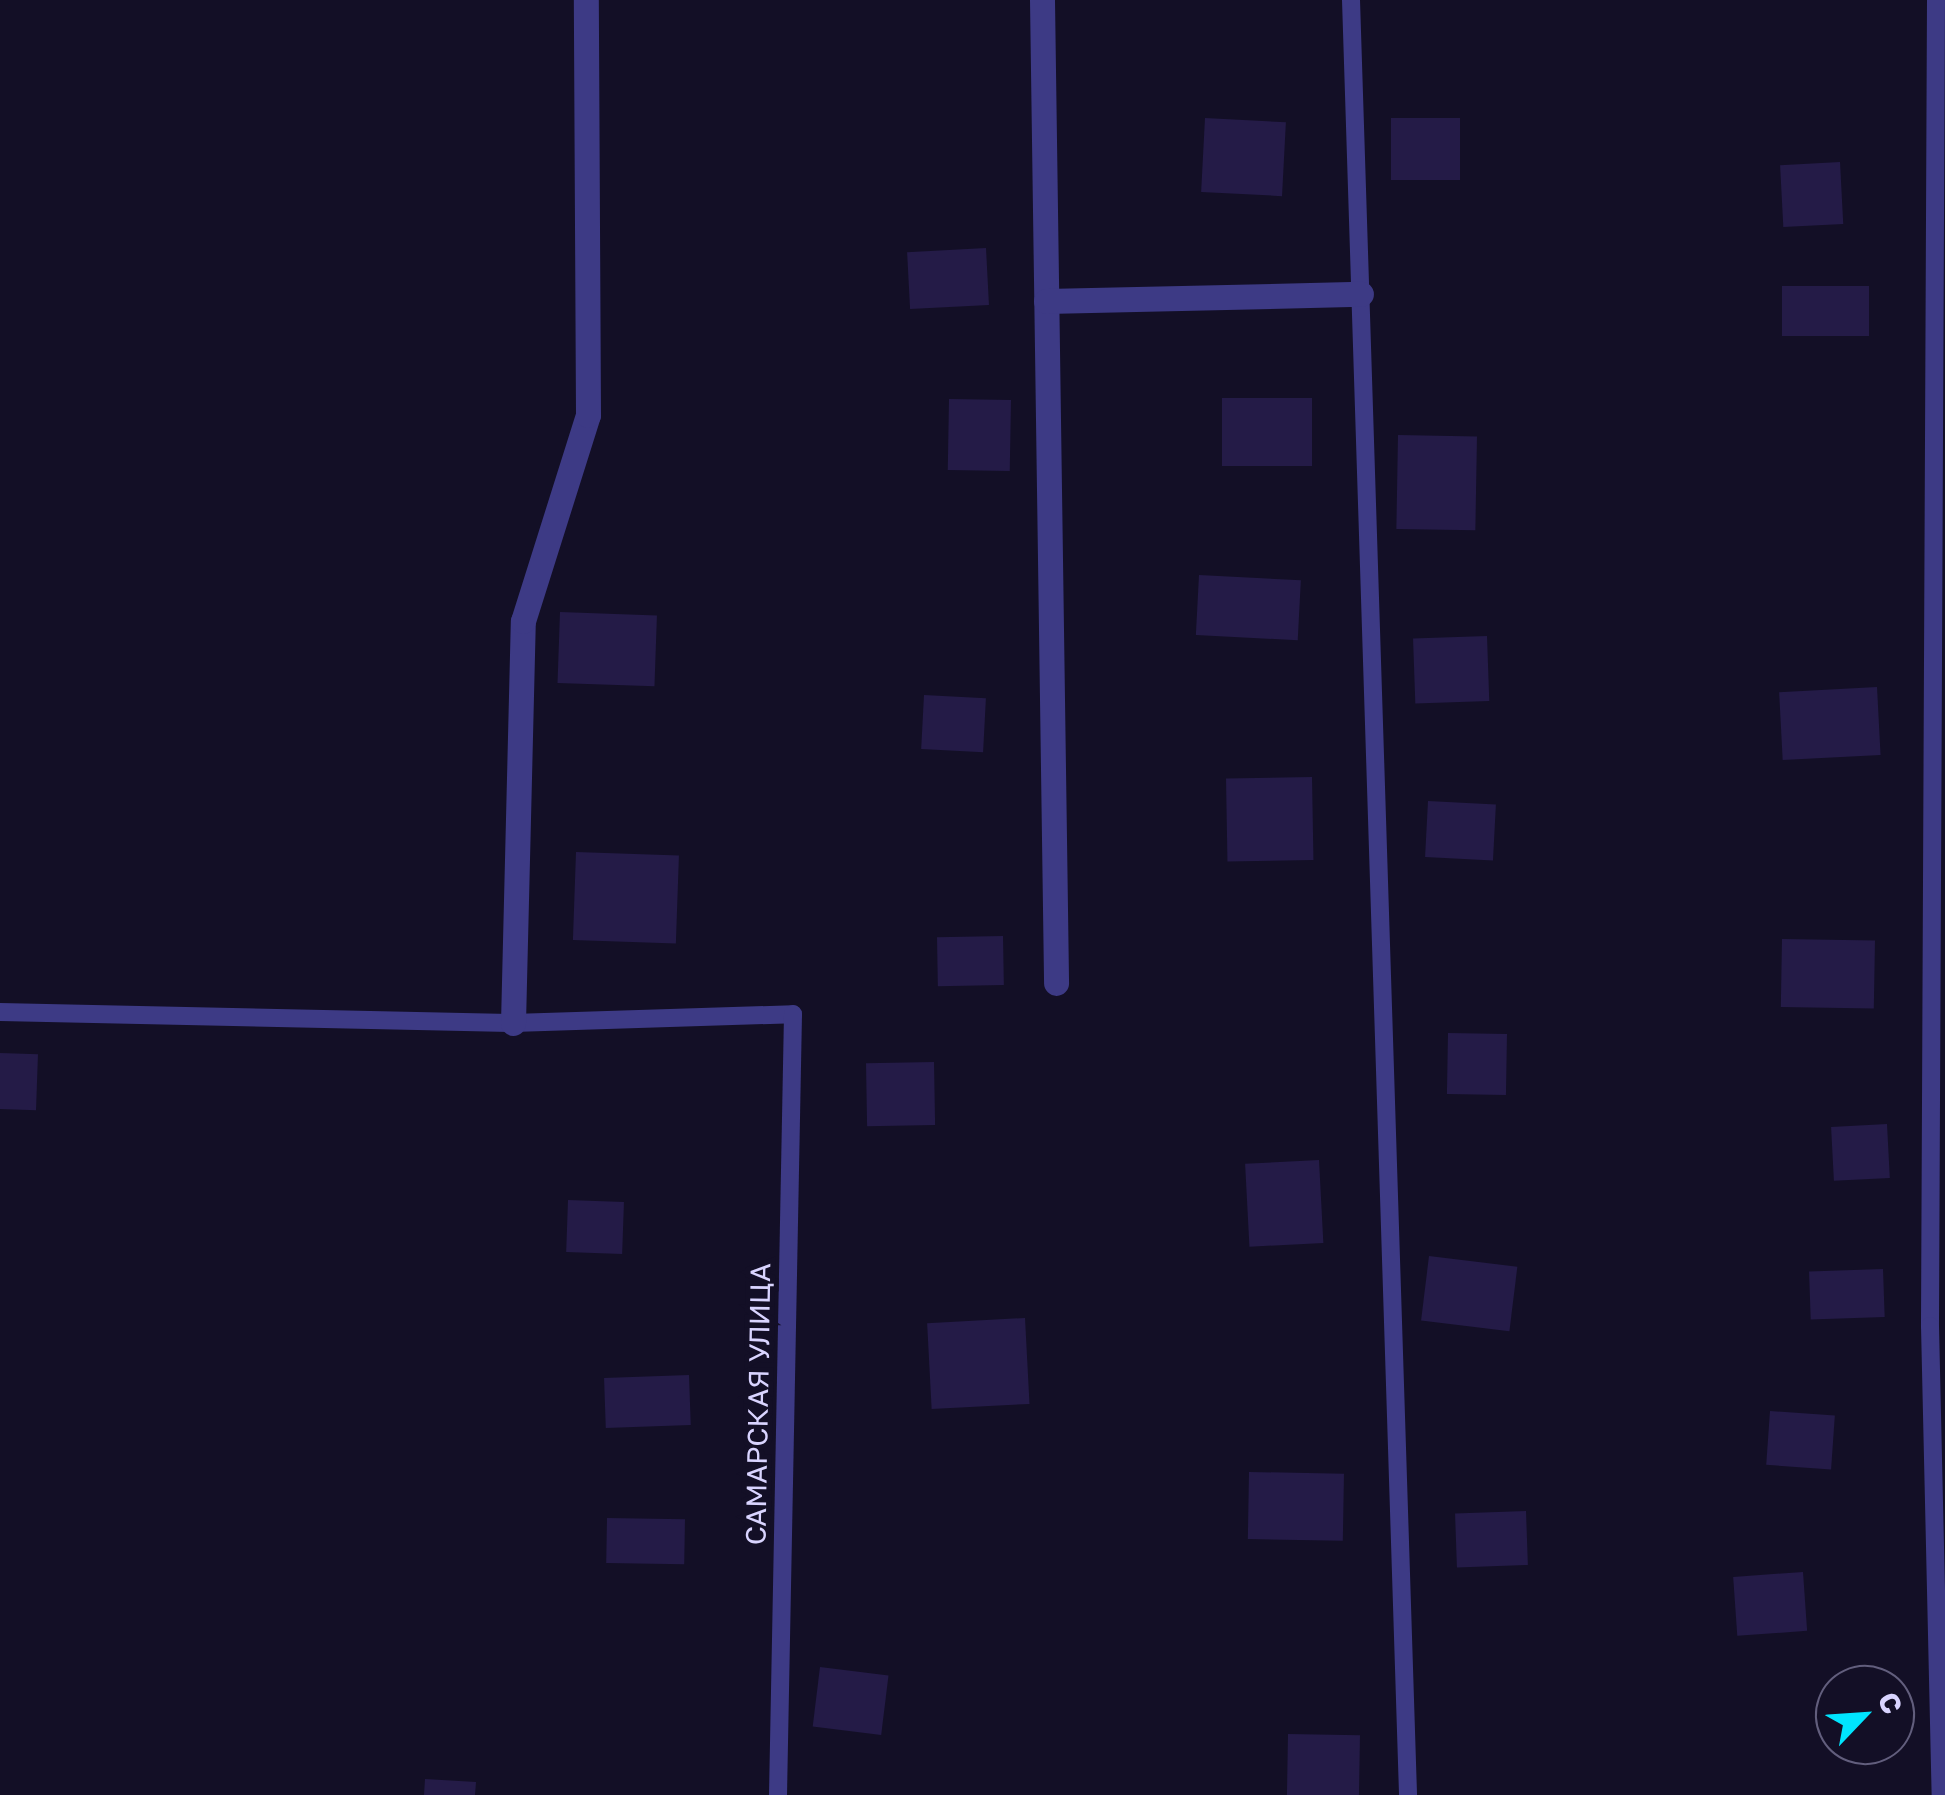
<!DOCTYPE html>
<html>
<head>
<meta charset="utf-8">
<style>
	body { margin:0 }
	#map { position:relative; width:1945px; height:1795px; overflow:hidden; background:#130f26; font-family:"Golos Text",sans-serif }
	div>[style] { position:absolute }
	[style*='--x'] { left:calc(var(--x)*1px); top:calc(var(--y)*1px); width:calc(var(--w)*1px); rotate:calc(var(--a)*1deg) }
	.building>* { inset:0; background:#241b47; transform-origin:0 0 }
	.lane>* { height:18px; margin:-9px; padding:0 9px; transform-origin:9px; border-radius:9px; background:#3d3a85 }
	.street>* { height:25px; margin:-12.5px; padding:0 12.5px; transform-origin:12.5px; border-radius:12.5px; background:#3d3a85 }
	span { translate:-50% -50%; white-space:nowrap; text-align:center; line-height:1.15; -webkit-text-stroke:10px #130f26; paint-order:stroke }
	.street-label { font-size:28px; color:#d9d4ff }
	.north { position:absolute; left:1815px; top:1665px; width:100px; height:100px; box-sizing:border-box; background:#130f26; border:2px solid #625e7d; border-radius:50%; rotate:65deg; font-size:28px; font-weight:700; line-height:40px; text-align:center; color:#d9d4ff }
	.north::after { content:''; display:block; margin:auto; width:35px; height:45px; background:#00e5ff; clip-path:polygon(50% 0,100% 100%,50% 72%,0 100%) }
</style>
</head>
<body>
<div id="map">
	<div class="building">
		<div style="left:1205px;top:118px;width:81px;height:74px;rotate:3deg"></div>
		<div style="left:1391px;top:118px;width:69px;height:62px"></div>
		<div style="left:1840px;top:162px;width:62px;height:60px;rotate:87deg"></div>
		<div style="left:986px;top:248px;width:57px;height:79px;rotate:87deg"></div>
		<div style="left:1782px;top:286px;width:87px;height:50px"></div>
		<div style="left:1222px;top:398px;width:90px;height:68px"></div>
		<div style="left:949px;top:399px;width:62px;height:71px;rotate:1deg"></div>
		<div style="left:1398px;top:435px;width:79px;height:94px;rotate:1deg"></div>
		<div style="left:1199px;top:575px;width:102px;height:60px;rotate:3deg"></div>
		<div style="left:560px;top:612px;width:97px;height:71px;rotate:2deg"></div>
		<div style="left:1487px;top:636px;width:65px;height:74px;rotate:88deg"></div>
		<div style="left:1877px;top:687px;width:68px;height:98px;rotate:87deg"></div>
		<div style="left:924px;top:695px;width:62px;height:54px;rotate:3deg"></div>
		<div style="left:1312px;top:777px;width:83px;height:86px;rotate:89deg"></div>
		<div style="left:1428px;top:801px;width:68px;height:56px;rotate:3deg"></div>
		<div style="left:576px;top:852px;width:103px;height:88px;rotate:2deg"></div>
		<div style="left:1003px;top:936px;width:49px;height:66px;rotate:89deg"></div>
		<div style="left:1782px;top:939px;width:93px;height:68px;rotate:1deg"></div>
		<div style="left:1448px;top:1033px;width:59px;height:61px;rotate:1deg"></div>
		<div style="left:0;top:1053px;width:38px;height:56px;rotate:2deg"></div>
		<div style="left:934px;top:1062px;width:63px;height:68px;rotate:89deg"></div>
		<div style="left:1887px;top:1124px;width:54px;height:56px;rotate:87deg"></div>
		<div style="left:1319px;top:1160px;width:83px;height:74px;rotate:87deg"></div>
		<div style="left:568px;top:1200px;width:56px;height:52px;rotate:2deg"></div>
		<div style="left:1429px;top:1256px;width:89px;height:65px;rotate:7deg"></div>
		<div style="left:1883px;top:1269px;width:48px;height:74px;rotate:88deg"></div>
		<div style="left:1025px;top:1318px;width:86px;height:98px;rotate:87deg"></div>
		<div style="left:689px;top:1375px;width:50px;height:85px;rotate:88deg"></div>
		<div style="left:1770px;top:1411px;width:65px;height:54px;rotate:4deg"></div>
		<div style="left:1249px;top:1472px;width:95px;height:67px;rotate:1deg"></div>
		<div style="left:1526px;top:1511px;width:54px;height:71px;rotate:88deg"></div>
		<div style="left:607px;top:1518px;width:78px;height:45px;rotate:1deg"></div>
		<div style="left:1803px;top:1572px;width:59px;height:70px;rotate:86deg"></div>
		<div style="left:820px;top:1667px;width:69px;height:60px;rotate:7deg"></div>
		<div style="left:1288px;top:1734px;width:72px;height:61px;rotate:1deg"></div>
		<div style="clip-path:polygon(425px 1779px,476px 1782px,475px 1795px,424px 1795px)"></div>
	</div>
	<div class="lane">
		<div style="--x:1351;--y:0;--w:1796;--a:88.18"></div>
		<div style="--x:1936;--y:0;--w:1326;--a:90.26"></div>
		<div style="--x:1930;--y:1326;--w:469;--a:88.7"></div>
		<div style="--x:0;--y:1012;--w:513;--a:1.23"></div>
		<div style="--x:513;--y:1023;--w:280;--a:-1.8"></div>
		<div style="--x:793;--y:1014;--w:781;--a:91.1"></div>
	</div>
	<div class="street">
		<div style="--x:1042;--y:0;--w:983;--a:89.18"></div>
		<div style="--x:1046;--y:301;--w:315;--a:-1.3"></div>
		<div style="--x:513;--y:1023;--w:402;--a:-88.6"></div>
		<div style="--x:523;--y:621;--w:216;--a:-72.5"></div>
		<div style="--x:588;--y:415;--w:415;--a:-90.3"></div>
	</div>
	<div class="street-label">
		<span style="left:758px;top:1404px;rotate:-89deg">САМАРСКАЯ УЛИЦА</span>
	</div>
	<div class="north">С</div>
</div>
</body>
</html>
